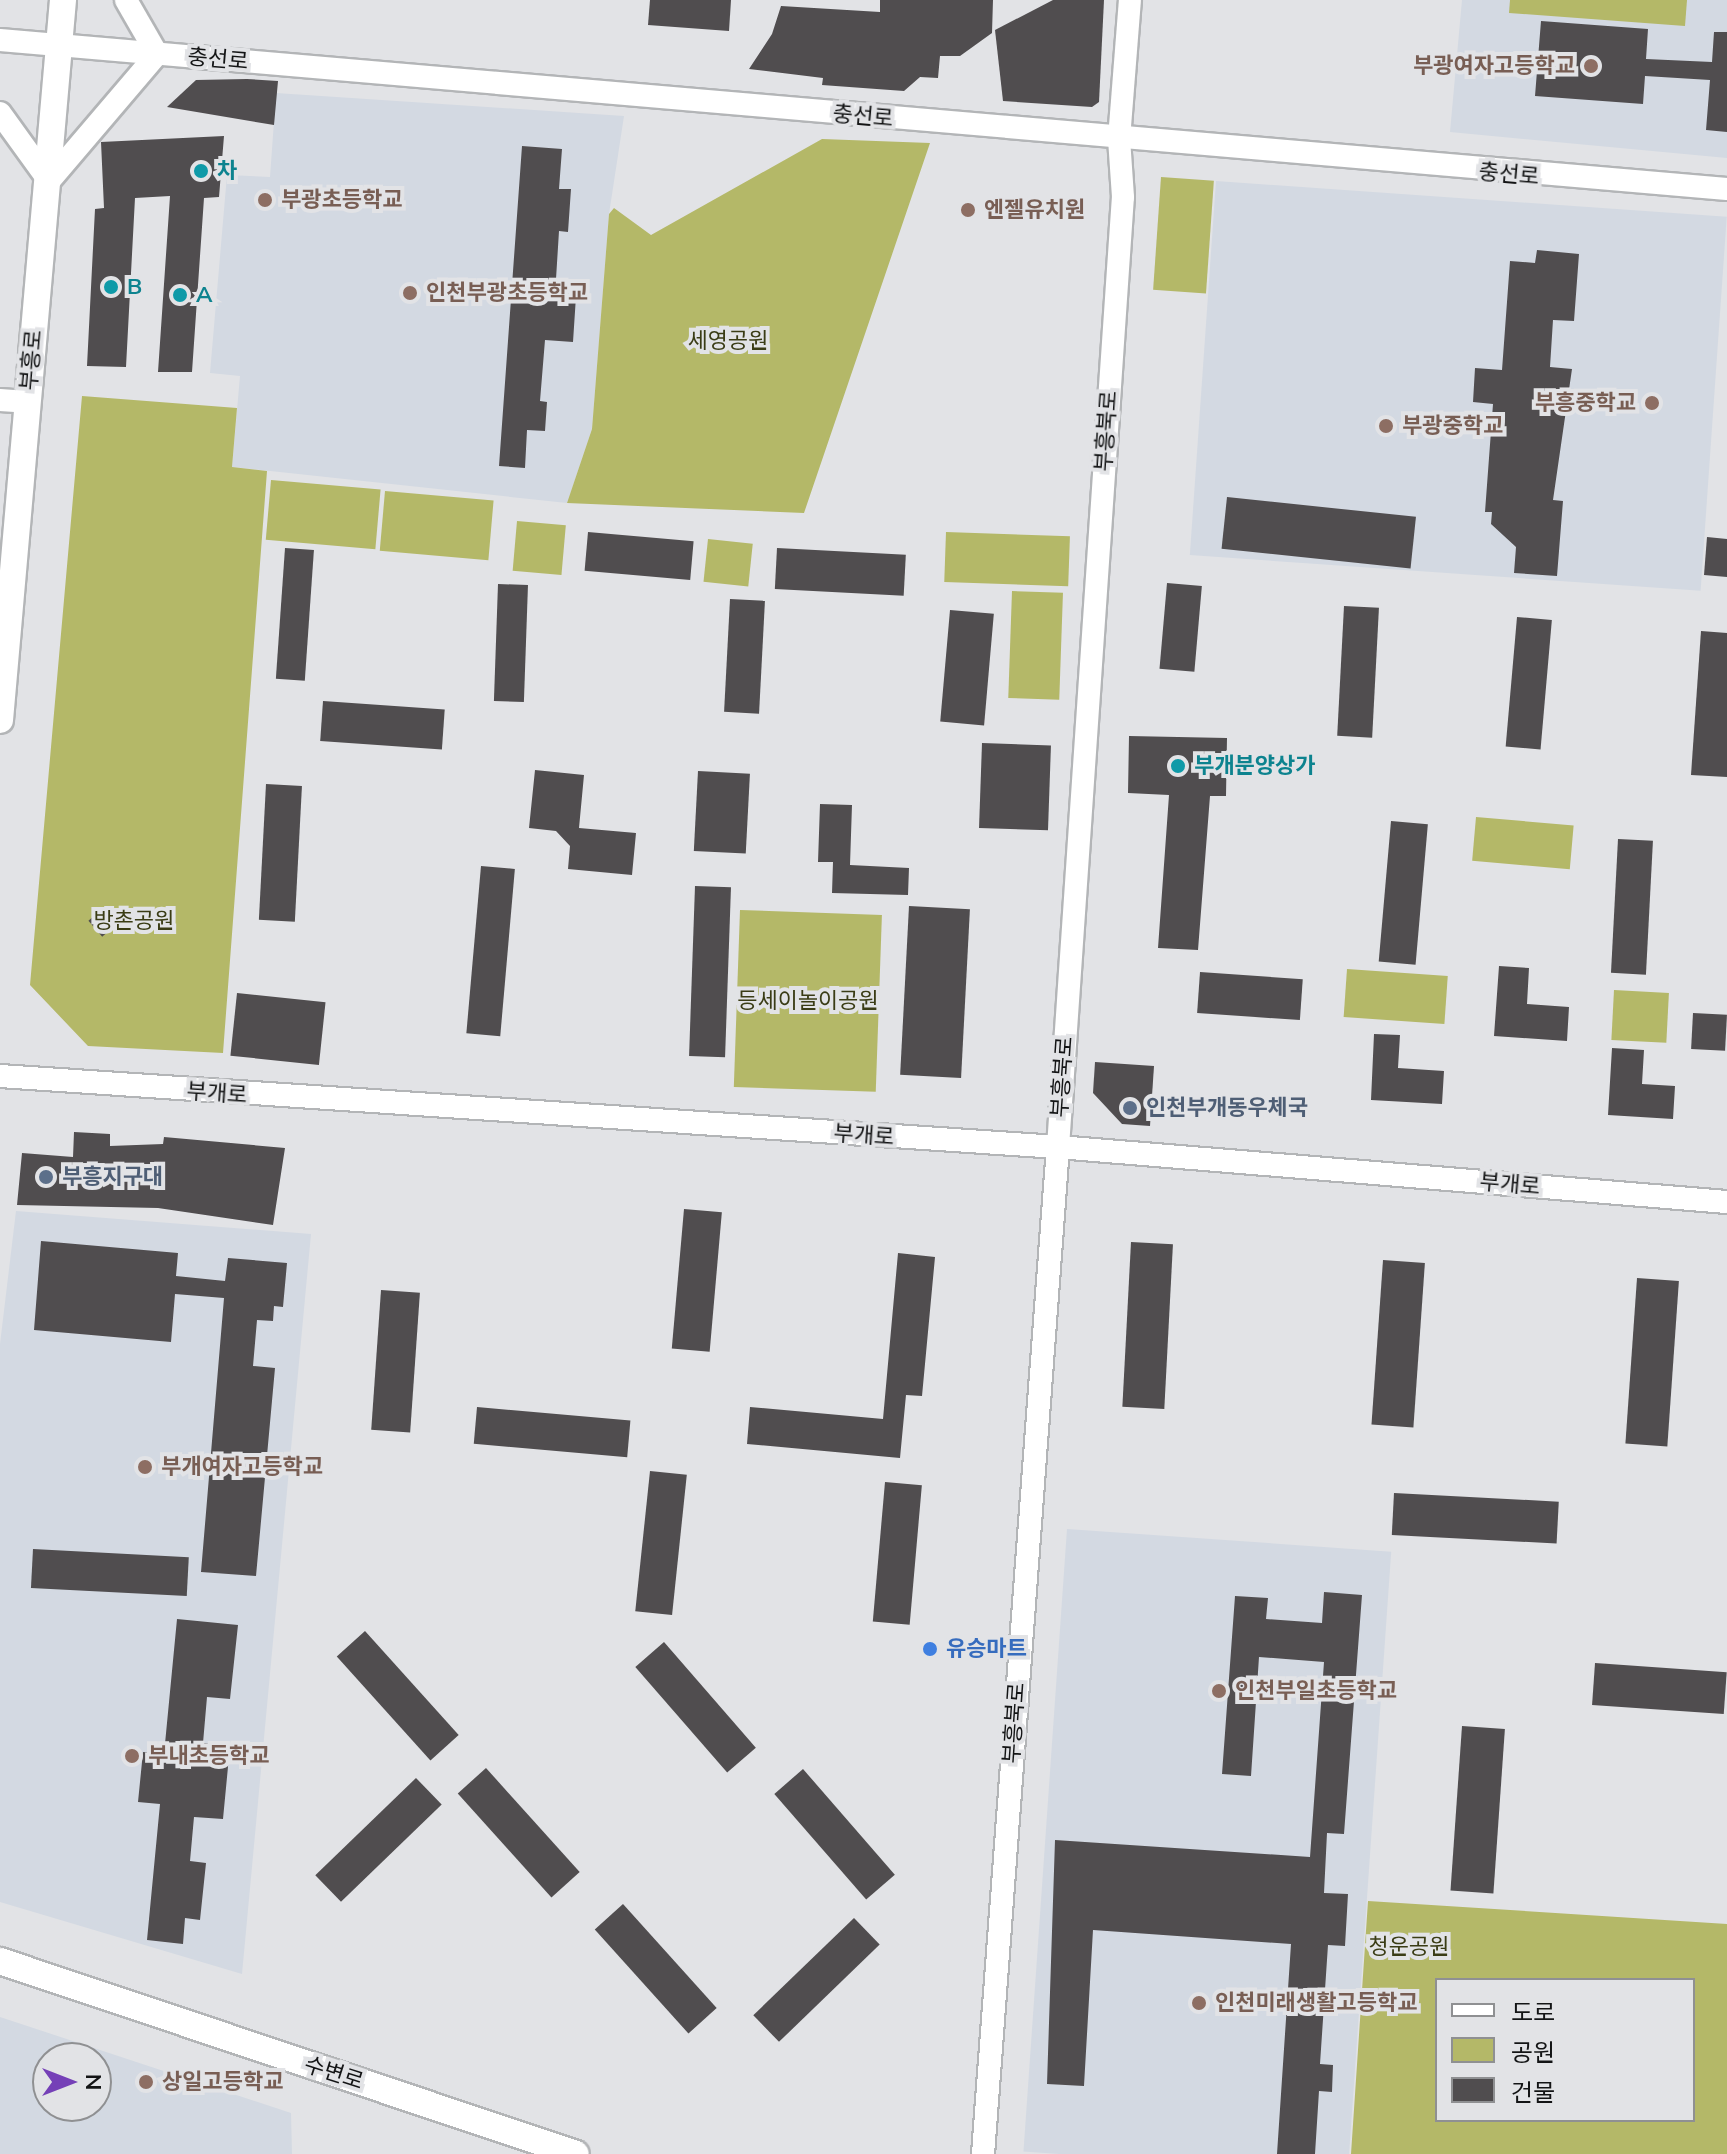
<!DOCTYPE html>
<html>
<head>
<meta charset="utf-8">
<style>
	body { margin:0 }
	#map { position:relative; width:1727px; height:2154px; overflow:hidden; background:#e2e3e6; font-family:Mulish,"Noto Sans KR",sans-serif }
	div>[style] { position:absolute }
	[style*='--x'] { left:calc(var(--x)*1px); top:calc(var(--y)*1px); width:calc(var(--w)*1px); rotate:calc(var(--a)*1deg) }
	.built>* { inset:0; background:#d3d9e2; transform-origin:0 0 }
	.green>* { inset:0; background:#b4b868; transform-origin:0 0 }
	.building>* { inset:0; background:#504d4f; transform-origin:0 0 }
	.roads { filter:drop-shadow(2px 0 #b3b5b7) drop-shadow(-2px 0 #b3b5b7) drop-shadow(0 2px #b3b5b7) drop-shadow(0 -2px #b3b5b7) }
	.tertiary>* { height:22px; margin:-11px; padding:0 11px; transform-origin:11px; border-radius:11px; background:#fff }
	.secondary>* { height:26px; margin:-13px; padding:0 13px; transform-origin:13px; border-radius:13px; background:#fff }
	.dots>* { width:22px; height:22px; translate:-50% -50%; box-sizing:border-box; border:4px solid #e2e3e6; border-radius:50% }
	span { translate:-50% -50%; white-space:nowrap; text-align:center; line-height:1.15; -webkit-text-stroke:8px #e2e3e6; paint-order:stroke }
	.street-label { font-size:22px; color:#131415 }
	.education-label { font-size:22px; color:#785e54; font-weight:700 }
	.right { translate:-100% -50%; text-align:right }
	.left { translate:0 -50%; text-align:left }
	.culture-label { font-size:22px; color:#0d838f; font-weight:700 }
	.park-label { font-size:22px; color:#3a3c15 }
	.service-label { font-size:22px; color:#4e5e75; font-weight:700 }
	.shop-label { font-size:22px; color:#366cbe; font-weight:700 }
	.legend { position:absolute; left:1435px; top:1978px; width:260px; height:144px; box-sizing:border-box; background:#e2e3e6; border:2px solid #8f9092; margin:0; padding:10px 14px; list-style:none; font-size:24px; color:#131415 }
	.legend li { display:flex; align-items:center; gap:16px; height:40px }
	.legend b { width:40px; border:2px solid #8f9092 }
	.north { position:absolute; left:32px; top:2042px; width:80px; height:80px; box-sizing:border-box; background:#e2e3e6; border:2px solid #8f9092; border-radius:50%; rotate:90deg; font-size:22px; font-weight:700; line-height:32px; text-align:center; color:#131415 }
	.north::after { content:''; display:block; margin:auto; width:28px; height:36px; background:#7540b7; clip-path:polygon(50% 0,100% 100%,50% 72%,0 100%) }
</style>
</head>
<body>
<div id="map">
	<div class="built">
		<div style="clip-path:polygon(1462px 0,1727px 0,1727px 158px,1450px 132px)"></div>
		<div style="clip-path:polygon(276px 93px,624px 116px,609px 214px,592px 429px,567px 503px,232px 467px,240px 376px,210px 373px,227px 175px,270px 177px)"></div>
		<div style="left:1216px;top:181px;width:512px;height:375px;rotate:4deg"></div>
		<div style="clip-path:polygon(16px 1211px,311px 1234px,242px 1974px,0 1902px,0 1344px)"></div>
		<div style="left:1067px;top:1529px;width:325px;height:624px;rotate:4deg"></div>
		<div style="clip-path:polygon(evenodd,0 2017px,291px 2113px,292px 2154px,0 2154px,0 2017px,48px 2058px,96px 2058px,96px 2106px,48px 2106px,48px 2058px)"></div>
	</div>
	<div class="green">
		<div style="clip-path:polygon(1510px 0,1687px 0,1685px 26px,1509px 13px)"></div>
		<div style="clip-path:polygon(822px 139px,930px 143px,804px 513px,567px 503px,592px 429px,609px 214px,614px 208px,651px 235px)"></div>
		<div style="left:1161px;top:177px;width:53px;height:113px;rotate:4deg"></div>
		<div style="clip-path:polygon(82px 396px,237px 408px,232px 467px,267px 471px,223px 1053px,88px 1046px,30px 985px)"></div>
		<div style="left:271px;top:480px;width:110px;height:60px;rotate:5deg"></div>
		<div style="left:385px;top:491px;width:109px;height:60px;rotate:5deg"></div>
		<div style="left:517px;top:521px;width:49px;height:50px;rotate:5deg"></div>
		<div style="left:946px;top:532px;width:124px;height:50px;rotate:2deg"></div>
		<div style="left:708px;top:539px;width:45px;height:43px;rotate:6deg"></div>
		<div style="left:1012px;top:591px;width:51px;height:107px;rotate:2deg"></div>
		<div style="left:1476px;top:817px;width:98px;height:44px;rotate:5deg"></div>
		<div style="left:740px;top:910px;width:142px;height:177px;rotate:2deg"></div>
		<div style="left:1347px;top:969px;width:101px;height:48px;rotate:4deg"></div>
		<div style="left:1614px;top:990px;width:55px;height:50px;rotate:3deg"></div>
		<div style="clip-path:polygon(evenodd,1368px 1901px,1727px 1924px,1727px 2154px,1351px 2154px,1368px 1901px,1437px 1980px,1693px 1980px,1693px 2120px,1437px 2120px,1437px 1980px)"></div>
	</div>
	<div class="building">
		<div style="clip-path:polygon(650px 0,731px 0,729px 31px,648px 25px)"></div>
		<div style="clip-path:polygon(880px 0,993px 0,992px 33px,960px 56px,940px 56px,938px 78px,920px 77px,904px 91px,822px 85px,823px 78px,749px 69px,772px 34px,781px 6px,880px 12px)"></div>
		<div style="clip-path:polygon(1053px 0,1104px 0,1099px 102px,1092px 107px,1003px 101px,995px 30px)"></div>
		<div style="clip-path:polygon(1541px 21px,1648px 29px,1646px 59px,1712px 62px,1714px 32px,1727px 32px,1727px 132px,1706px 130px,1710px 80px,1645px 76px,1643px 104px,1535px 96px)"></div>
		<div style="clip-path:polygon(247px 79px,278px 81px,274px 125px,167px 107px,196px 80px)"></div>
		<div style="clip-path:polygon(224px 136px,219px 197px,204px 198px,192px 372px,158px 372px,170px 196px,135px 198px,126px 367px,87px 366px,95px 209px,104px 208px,101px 142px)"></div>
		<div style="clip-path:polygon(522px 146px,562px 149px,559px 189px,571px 189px,568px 232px,559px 231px,556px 279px,577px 281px,573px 342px,545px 340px,540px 401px,547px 402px,545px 431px,527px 430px,525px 468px,499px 466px)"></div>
		<div style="clip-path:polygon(1537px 250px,1579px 254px,1574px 321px,1553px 320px,1550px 367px,1572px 369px,1553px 500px,1563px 501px,1557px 576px,1514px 573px,1516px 547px,1491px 524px,1492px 512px,1485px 512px,1493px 404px,1473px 402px,1475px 368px,1502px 370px,1510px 261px,1535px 263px)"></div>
		<div style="left:1227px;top:497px;width:190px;height:52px;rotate:6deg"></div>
		<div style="left:588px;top:532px;width:106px;height:39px;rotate:5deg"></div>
		<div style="clip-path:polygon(1707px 537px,1727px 539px,1727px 577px,1704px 575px)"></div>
		<div style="left:285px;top:548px;width:29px;height:131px;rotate:4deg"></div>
		<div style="left:777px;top:548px;width:129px;height:41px;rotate:3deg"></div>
		<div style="left:1167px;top:583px;width:35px;height:86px;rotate:5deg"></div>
		<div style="left:498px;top:584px;width:30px;height:117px;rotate:2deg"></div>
		<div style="left:730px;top:599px;width:35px;height:113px;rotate:3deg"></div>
		<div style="left:1344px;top:606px;width:35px;height:130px;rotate:3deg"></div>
		<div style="left:950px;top:610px;width:44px;height:112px;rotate:5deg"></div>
		<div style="left:1517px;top:617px;width:35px;height:130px;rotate:5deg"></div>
		<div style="clip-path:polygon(1701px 631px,1727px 633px,1727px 777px,1691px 775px)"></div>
		<div style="left:323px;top:701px;width:122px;height:40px;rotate:4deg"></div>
		<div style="clip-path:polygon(1129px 736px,1227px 738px,1226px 796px,1210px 796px,1198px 950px,1158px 948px,1169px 795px,1128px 793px)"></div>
		<div style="left:982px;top:743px;width:69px;height:85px;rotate:2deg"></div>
		<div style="clip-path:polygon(535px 770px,584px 775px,579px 828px,636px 833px,632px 875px,568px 869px,570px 846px,556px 831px,529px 828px)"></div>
		<div style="left:698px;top:771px;width:52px;height:80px;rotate:3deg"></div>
		<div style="left:266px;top:784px;width:36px;height:136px;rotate:3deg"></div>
		<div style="clip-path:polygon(820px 804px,852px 805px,850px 865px,909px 868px,908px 895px,832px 893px,833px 862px,818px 862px)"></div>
		<div style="left:1391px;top:821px;width:37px;height:141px;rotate:5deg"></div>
		<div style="left:1618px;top:839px;width:35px;height:134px;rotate:3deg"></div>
		<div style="left:481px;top:866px;width:34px;height:168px;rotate:5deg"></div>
		<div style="left:695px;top:886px;width:36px;height:170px;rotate:2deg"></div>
		<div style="left:909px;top:906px;width:61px;height:169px;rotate:3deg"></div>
		<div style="left:102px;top:909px;width:21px;height:18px;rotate:49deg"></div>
		<div style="clip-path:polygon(1499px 966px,1529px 968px,1527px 1004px,1569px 1007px,1567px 1041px,1494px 1036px)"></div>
		<div style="left:1200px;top:972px;width:103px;height:41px;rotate:4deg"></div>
		<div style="left:237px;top:993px;width:89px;height:63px;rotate:6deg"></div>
		<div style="left:1693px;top:1013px;width:34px;height:36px;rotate:3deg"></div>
		<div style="clip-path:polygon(1374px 1034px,1400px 1035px,1398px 1068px,1444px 1071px,1442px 1104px,1371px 1100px)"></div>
		<div style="clip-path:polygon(1612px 1048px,1644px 1050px,1642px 1084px,1675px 1086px,1673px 1119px,1608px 1115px)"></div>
		<div style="clip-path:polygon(1095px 1062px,1154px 1066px,1150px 1126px,1122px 1124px,1093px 1093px)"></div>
		<div style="clip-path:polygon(74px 1132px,110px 1134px,110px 1146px,163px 1144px,164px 1137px,285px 1148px,273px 1225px,158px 1208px,17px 1205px,22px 1153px,73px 1157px)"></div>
		<div style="left:684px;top:1209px;width:38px;height:140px;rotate:5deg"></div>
		<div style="clip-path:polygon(41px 1241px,178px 1253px,176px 1276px,225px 1281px,228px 1258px,287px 1263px,283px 1307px,274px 1306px,273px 1321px,257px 1320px,253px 1366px,275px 1368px,256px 1576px,201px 1572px,224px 1298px,175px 1294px,171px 1342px,34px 1330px)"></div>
		<div style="left:1131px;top:1242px;width:42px;height:165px;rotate:3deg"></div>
		<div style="clip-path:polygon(898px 1253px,935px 1257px,922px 1396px,906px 1395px,900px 1458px,747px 1444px,750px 1407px,883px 1419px)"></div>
		<div style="left:1383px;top:1260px;width:42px;height:165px;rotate:4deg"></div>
		<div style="left:1637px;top:1278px;width:42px;height:166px;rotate:4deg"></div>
		<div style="left:381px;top:1290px;width:39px;height:140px;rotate:4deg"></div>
		<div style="left:477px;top:1407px;width:154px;height:37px;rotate:5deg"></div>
		<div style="left:650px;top:1471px;width:37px;height:141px;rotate:6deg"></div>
		<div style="left:885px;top:1482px;width:37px;height:140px;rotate:5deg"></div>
		<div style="left:1394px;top:1493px;width:165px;height:42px;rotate:3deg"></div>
		<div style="left:33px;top:1549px;width:156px;height:39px;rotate:3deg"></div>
		<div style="clip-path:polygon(1324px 1592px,1362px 1595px,1344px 1834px,1327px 1833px,1324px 1893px,1348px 1894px,1345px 1946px,1328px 1945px,1320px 2064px,1333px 2065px,1332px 2092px,1319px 2091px,1315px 2154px,1277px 2154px,1291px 1944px,1093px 1930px,1084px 2086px,1047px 2084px,1055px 1840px,1310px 1857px,1324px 1662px,1259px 1657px,1251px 1776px,1222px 1774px,1235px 1596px,1268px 1598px,1266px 1619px,1322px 1623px)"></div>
		<div style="clip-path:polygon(177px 1619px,238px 1625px,230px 1699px,207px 1697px,203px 1743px,230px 1746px,223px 1819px,194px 1817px,190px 1861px,206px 1863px,200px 1920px,185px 1918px,183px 1944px,147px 1940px,160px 1804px,138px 1802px,143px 1752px,164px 1754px)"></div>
		<div style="left:365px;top:1631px;width:140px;height:38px;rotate:48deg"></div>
		<div style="left:664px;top:1642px;width:140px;height:38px;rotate:49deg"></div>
		<div style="left:1595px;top:1663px;width:132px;height:42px;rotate:4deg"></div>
		<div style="left:1462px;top:1726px;width:43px;height:165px;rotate:4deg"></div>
		<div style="left:486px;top:1768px;width:140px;height:38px;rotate:48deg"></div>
		<div style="left:803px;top:1769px;width:140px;height:38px;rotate:49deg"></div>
		<div style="left:416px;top:1778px;width:37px;height:140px;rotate:46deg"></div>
		<div style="left:623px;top:1904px;width:140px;height:38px;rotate:48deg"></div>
		<div style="left:854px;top:1918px;width:37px;height:140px;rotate:46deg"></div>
	</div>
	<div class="roads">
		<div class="tertiary">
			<div style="--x:0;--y:40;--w:1733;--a:4.93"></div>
			<div style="--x:0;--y:113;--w:84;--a:54.2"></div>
			<div style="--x:49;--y:181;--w:167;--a:-49.6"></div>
			<div style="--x:157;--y:54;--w:62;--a:-119.9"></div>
			<div style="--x:0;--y:400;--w:27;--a:4"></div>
			<div style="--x:0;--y:1076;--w:1060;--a:3.84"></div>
			<div style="--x:1058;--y:1147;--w:671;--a:4.7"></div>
			<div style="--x:983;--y:2154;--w:1010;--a:-85.74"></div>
			<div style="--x:1058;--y:1147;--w:952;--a:-86.09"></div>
			<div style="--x:1123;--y:197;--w:58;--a:-93.9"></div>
			<div style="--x:1119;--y:139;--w:139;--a:-85.5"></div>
		</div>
		<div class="secondary">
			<div style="--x:0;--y:720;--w:723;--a:-85"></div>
			<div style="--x:0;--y:1961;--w:607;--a:18.52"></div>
		</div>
	</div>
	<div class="dots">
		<div style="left:1591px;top:66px;background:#8d6e63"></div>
		<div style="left:201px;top:171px;background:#0f9aa8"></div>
		<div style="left:265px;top:200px;background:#8d6e63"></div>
		<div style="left:968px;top:210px;background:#8d6e63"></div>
		<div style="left:111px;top:287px;background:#0f9aa8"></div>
		<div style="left:410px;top:293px;background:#8d6e63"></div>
		<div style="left:180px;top:295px;background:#0f9aa8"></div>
		<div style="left:1652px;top:403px;background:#8d6e63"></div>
		<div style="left:1386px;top:426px;background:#8d6e63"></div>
		<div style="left:1178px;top:766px;background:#0f9aa8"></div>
		<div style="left:1130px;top:1108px;background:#5c6f8a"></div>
		<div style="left:46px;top:1177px;background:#5c6f8a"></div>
		<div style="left:145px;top:1467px;background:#8d6e63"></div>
		<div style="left:930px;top:1649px;background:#3f7fe0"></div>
		<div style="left:1219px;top:1691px;background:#8d6e63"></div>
		<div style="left:132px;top:1756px;background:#8d6e63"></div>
		<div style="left:1199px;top:2003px;background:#8d6e63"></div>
		<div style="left:146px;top:2082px;background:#8d6e63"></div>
	</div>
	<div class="street-label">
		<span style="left:218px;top:59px;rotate:5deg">충선로</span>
		<span style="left:863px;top:116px;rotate:5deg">충선로</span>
		<span style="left:1509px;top:174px;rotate:5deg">충선로</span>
		<span style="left:31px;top:360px;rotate:-85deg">부흥로</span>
		<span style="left:1106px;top:431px;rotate:-86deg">부흥북로</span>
		<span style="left:1062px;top:1077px;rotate:-86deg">부흥북로</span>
		<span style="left:217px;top:1093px;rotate:4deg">부개로</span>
		<span style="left:864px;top:1135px;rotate:4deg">부개로</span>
		<span style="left:1510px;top:1184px;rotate:5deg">부개로</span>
		<span style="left:1014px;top:1723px;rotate:-86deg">부흥북로</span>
		<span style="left:334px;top:2073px;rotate:18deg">수변로</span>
	</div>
	<div class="education-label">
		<span class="right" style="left:1575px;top:66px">부광여자고등학교</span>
		<span class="left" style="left:281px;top:200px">부광초등학교</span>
		<span class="left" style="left:984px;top:210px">엔젤유치원</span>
		<span class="left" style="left:426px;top:293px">인천부광초등학교</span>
		<span class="right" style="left:1636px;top:403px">부흥중학교</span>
		<span class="left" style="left:1402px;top:426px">부광중학교</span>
		<span class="left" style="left:161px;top:1467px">부개여자고등학교</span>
		<span class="left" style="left:1235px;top:1691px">인천부일초등학교</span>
		<span class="left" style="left:148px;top:1756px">부내초등학교</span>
		<span class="left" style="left:1215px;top:2003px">인천미래생활고등학교</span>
		<span class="left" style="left:162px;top:2082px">상일고등학교</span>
	</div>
	<div class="culture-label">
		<span class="left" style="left:217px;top:171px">차</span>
		<span class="left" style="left:127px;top:287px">B</span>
		<span class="left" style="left:196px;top:295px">A</span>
		<span class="left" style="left:1194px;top:766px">부개분양상가</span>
	</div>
	<div class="park-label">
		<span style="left:728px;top:341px">세영공원</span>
		<span style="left:134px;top:921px">방촌공원</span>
		<span style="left:808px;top:1001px">등세이놀이공원</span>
		<span style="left:1409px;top:1947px">청운공원</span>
	</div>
	<div class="service-label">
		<span class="left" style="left:1146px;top:1108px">인천부개동우체국</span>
		<span class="left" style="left:62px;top:1177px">부흥지구대</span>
	</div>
	<div class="shop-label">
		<span class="left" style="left:946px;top:1649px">유승마트</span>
	</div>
	<ul class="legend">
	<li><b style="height:10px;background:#fff"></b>도로</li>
	<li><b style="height:22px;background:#b4b868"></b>공원</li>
	<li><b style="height:22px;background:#504d4f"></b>건물</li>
	</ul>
	<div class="north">N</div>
</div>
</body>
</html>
